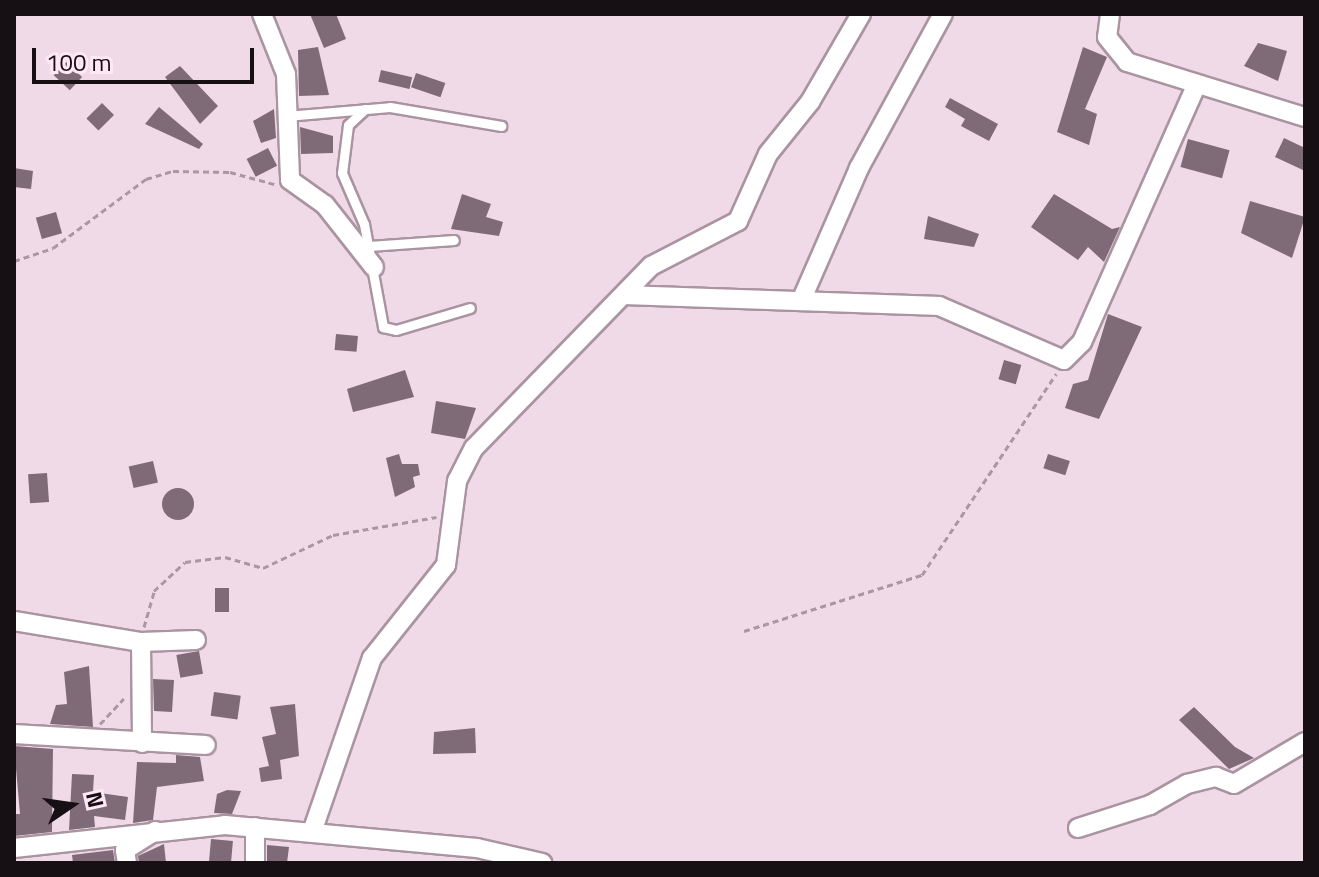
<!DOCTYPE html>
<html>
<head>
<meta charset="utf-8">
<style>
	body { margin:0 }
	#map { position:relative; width:1319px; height:877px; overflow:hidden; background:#f1dae8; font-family:"Titillium Web",sans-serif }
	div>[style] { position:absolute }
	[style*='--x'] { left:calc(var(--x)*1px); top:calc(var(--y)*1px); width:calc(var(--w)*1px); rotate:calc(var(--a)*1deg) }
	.building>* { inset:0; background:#7f6b77; transform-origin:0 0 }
	.round { border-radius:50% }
	.path>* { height:3px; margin-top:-1.5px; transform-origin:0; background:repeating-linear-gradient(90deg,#a997a2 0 6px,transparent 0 10px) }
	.roads { filter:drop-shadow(2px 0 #aa94a1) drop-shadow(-2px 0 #aa94a1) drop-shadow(0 2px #aa94a1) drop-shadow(0 -2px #aa94a1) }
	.lane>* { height:9px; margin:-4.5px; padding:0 4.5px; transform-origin:4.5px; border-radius:4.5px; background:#fff }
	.street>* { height:18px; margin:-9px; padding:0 9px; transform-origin:9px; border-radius:9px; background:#fff }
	span { translate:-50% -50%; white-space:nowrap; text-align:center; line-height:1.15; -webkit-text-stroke:6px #ffe7f5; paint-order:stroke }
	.frame { position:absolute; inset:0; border:16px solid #160f13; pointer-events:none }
	.north { position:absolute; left:32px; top:765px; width:80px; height:80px; -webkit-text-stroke:6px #ffe7f5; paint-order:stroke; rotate:77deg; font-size:22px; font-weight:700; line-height:32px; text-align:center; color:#160f13 }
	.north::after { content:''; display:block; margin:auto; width:28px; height:36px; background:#160f13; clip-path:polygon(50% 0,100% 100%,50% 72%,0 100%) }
	.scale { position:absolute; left:32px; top:48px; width:222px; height:36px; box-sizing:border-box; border:4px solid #160f13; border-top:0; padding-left:10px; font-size:24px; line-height:28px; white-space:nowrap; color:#160f13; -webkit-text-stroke:6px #ffe7f5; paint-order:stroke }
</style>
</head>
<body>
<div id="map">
	<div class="building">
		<div style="clip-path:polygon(310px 14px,336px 14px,346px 39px,324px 48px)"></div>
		<div style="clip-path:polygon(1258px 43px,1287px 51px,1278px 81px,1244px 66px)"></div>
		<div style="clip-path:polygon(318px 47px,329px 95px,299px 96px,298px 50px)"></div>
		<div style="clip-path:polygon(1083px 47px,1107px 57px,1085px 109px,1097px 114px,1089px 145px,1057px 132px)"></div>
		<div style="left:66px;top:62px;width:22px;height:18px;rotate:43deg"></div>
		<div style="clip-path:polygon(180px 66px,218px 106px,200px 124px,165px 77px)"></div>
		<div style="left:381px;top:70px;width:32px;height:12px;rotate:13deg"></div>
		<div style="left:416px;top:73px;width:31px;height:15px;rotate:19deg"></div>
		<div style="clip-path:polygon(950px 98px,998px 124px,989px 141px,961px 126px,965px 119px,945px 107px)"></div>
		<div style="left:102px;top:103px;width:17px;height:22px;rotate:45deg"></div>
		<div style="clip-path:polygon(159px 107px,203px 144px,199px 149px,145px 124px)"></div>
		<div style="clip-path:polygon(274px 109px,276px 138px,261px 143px,253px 121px)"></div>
		<div style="clip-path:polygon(300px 127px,333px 136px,333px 153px,301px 154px)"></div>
		<div style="clip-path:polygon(1284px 138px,1305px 148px,1305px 171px,1275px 157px)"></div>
		<div style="left:1188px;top:139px;width:43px;height:29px;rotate:15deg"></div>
		<div style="left:268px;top:148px;width:20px;height:24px;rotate:63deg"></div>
		<div style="clip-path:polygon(14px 168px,33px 171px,31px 189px,14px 187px)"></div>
		<div style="clip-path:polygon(462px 194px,491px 204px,486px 217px,503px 222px,499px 236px,451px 229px)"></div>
		<div style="clip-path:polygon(1054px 194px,1112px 229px,1120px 227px,1104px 262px,1088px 247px,1078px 260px,1031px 227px)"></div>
		<div style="clip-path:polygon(1250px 201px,1305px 217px,1292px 258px,1241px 233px)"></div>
		<div style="left:56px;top:212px;width:22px;height:21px;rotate:74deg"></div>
		<div style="clip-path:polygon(928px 216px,979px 234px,974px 247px,924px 239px)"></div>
		<div style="clip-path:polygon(1108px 314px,1142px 327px,1099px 419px,1065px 408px,1073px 384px,1088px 380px)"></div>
		<div style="left:336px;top:334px;width:22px;height:16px;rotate:5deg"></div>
		<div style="left:1004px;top:360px;width:18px;height:20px;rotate:16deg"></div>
		<div style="clip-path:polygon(405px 370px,414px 397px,353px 412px,347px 389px)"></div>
		<div style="clip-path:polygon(436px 401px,476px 408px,465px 439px,431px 433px)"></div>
		<div style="clip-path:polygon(399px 454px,402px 464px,418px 464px,420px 475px,413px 477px,415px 487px,395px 497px,386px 458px)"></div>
		<div style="left:1048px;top:454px;width:23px;height:15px;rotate:18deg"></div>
		<div style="left:153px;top:461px;width:22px;height:25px;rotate:77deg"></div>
		<div style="left:47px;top:473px;width:29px;height:19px;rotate:86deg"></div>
		<div class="round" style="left:162px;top:488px;width:32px;height:32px"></div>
		<div style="left:215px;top:588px;width:14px;height:24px"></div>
		<div style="left:199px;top:651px;width:23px;height:23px;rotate:80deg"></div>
		<div style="clip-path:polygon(89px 666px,93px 727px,50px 724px,56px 705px,67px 704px,64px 672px)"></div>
		<div style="clip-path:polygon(153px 679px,174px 680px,172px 712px,154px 711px)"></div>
		<div style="left:214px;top:692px;width:27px;height:24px;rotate:8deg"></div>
		<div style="clip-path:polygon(295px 704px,299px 756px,280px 760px,282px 779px,261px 782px,259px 768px,269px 766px,262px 737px,276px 734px,270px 707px)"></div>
		<div style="clip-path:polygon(1194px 707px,1235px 747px,1254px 758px,1229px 769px,1179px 720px)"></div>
		<div style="clip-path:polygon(475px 728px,476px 753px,433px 754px,434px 732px)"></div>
		<div style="clip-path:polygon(14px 746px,53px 749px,52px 832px,14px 836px,14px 814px,20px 814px)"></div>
		<div style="clip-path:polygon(176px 755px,200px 757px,204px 781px,157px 787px,153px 820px,133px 823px,137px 762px,176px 763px)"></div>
		<div style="clip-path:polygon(72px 774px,94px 775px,93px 792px,128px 797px,125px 820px,94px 816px,95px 827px,69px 830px)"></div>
		<div style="clip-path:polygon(227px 790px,241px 791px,232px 814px,214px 813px,217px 794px)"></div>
		<div style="left:211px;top:839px;width:22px;height:24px;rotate:5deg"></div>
		<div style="clip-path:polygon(164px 844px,166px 863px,139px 863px,138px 856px)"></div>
		<div style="clip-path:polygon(267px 845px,289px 847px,287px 863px,267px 863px)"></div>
		<div style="clip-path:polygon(113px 850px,115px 863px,73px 863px,72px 855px)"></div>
	</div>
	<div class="path">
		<div style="--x:14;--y:261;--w:41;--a:-18.4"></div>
		<div style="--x:53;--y:248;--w:116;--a:-36.6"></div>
		<div style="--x:146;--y:179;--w:28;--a:-17"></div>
		<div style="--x:173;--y:171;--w:57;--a:1"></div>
		<div style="--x:230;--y:172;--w:46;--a:15.3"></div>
		<div style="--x:144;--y:627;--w:37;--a:-74"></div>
		<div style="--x:154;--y:591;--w:42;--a:-43.1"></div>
		<div style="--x:185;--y:562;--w:40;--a:-7.1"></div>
		<div style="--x:225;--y:557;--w:40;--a:16"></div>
		<div style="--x:263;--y:568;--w:77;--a:-25.2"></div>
		<div style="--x:333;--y:535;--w:105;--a:-9.9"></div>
		<div style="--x:744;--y:631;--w:187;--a:-17.5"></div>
		<div style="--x:922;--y:575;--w:242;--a:-56.3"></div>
		<div style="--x:100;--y:724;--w:35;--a:-47"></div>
	</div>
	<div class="roads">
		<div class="lane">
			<div style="--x:365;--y:109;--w:23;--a:137"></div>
			<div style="--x:348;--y:125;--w:48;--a:97.1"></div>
			<div style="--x:342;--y:173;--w:56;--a:66.7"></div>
			<div style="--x:364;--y:224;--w:105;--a:79.5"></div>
			<div style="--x:383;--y:327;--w:13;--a:13"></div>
			<div style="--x:396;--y:330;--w:77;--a:-16.6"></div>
			<div style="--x:286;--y:116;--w:104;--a:-4.9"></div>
			<div style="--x:390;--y:107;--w:113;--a:9.7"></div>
			<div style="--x:369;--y:246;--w:85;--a:-4"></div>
		</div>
		<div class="street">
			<div style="--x:262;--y:14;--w:65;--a:68.2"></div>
			<div style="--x:286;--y:74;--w:106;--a:87.8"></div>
			<div style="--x:290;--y:180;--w:43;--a:35.5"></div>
			<div style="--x:325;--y:205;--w:79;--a:51.7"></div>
			<div style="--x:1110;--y:14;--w:23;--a:97"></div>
			<div style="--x:1107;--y:37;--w:32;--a:51"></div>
			<div style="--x:1127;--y:62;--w:186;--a:17.2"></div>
			<div style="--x:626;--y:295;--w:313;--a:2"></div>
			<div style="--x:939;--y:306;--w:136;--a:23.4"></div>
			<div style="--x:1064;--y:360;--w:25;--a:-45"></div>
			<div style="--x:1082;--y:342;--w:280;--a:-66"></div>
			<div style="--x:801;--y:301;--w:145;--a:-66.4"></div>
			<div style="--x:859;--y:168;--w:175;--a:-61.4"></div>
			<div style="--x:14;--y:621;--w:129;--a:9.4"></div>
			<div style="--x:141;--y:642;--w:55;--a:-2.1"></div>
			<div style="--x:141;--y:642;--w:101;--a:89.4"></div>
			<div style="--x:14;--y:734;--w:192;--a:3.3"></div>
			<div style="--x:1078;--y:828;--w:76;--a:-17.7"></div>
			<div style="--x:1150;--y:805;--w:43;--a:-29.6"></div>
			<div style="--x:1187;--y:784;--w:30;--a:-14"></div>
			<div style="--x:1216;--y:777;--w:19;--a:21"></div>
			<div style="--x:1234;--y:784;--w:82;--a:-30.6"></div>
			<div style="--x:312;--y:832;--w:184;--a:-71"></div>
			<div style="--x:372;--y:658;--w:119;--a:-51.5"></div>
			<div style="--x:446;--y:565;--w:85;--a:-82.5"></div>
			<div style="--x:457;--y:481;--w:37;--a:-63"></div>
			<div style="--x:474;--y:448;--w:254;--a:-45.8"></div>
			<div style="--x:651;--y:266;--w:98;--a:-27.3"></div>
			<div style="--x:738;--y:221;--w:73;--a:-65.9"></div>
			<div style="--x:768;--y:154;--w:67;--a:-51.1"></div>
			<div style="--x:810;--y:102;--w:102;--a:-59.9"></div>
			<div style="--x:14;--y:848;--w:212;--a:-6.2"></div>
			<div style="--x:225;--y:825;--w:253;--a:5.2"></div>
			<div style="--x:477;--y:848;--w:67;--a:13"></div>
			<div style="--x:127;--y:863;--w:13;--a:-99"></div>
			<div style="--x:125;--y:850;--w:36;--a:-32"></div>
			<div style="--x:255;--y:863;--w:36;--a:-90"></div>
		</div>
	</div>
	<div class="frame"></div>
	<div class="north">N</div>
	<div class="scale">100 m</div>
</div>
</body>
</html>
